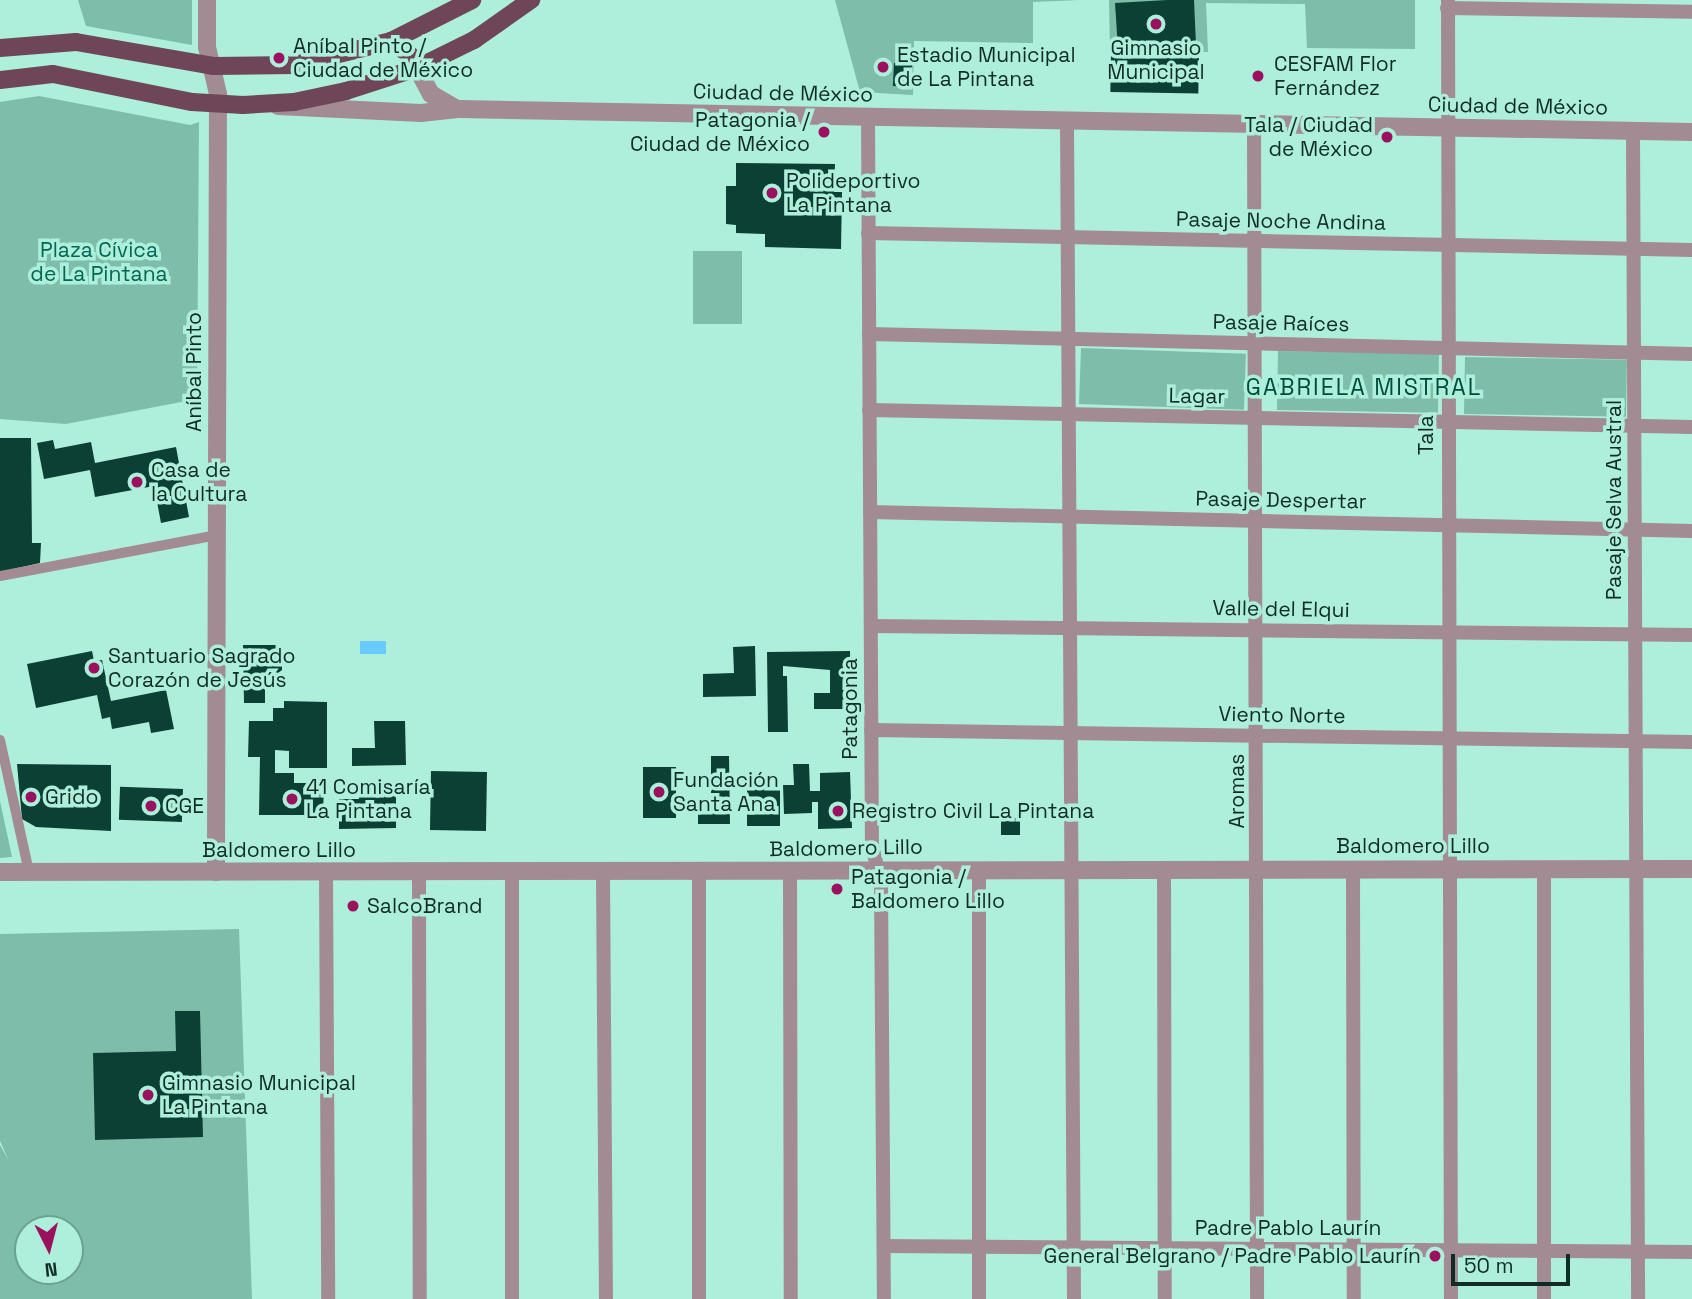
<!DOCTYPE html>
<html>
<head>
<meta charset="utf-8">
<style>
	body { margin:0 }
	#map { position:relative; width:1692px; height:1299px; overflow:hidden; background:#adefda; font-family:"Space Grotesk",sans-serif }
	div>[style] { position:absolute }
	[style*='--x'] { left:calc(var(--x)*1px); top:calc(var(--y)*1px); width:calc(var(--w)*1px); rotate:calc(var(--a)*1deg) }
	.green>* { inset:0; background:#7dbdaa; transform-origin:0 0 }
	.water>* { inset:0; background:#68cbfd; transform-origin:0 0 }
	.building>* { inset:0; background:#0c4034; transform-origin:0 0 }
	.pedestrian>* { height:10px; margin:-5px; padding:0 5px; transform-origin:5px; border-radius:5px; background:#a38b94 }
	.minor>* { height:14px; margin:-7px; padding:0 7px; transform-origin:7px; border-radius:7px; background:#a38b94 }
	.tertiary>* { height:18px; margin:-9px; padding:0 9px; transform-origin:9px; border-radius:9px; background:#a38b94 }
	.primary>* { height:18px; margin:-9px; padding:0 9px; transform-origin:9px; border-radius:9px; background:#6f4657 }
	.dots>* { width:19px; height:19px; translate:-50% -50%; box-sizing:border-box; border:4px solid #adefda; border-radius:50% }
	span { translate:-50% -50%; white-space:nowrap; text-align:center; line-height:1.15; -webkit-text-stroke:7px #adefda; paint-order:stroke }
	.poi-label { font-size:21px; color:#112c25 }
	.left { translate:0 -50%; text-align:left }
	.right { translate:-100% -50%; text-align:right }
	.street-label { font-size:21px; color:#112c25 }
	.park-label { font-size:21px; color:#006753 }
	.neighbourhood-label { font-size:23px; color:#004c3c; letter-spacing:2px }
	.north { position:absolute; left:14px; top:1215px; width:70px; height:70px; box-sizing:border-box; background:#adefda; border:2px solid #6fa192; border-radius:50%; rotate:174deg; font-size:19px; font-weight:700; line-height:28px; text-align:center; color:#112c25 }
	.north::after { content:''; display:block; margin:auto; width:24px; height:32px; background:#9c1060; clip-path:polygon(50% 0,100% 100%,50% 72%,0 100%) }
	.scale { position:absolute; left:1451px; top:1254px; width:119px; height:32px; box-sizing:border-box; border:4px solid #112c25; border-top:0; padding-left:9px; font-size:21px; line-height:24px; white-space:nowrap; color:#112c25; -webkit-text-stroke:5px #adefda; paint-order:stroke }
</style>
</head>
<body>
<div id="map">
	<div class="green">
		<div style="clip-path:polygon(78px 0,192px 0,192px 45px,86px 26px)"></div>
		<div style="clip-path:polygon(835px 0,1079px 0,1033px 2px,1033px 43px,914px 41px,913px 95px,860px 92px)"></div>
		<div style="clip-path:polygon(1109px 0,1415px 0,1415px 49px,1307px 48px,1305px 4px,1206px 3px,1208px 52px,1110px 51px)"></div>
		<div style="clip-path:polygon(39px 96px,190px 125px,199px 122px,197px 399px,66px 424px,0 419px,0 102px)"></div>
		<div style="left:693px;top:251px;width:49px;height:73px"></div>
		<div style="left:1081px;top:348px;width:165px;height:56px;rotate:2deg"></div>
		<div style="left:1278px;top:351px;width:161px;height:59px;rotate:1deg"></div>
		<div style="left:1465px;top:357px;width:162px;height:57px;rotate:1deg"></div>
		<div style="clip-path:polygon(0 801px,12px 857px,0 858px)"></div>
		<div style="clip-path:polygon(evenodd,239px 929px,252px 1299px,0 1299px,0 1145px,9px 1161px,0 1141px,0 934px,239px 929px,28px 1229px,70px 1229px,70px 1271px,28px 1271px,28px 1229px)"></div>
	</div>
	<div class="water">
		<div style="left:360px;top:641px;width:26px;height:13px"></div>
	</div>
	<div class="building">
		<div style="clip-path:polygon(1167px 0,1194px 0,1196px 45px,1118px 49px,1115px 3px)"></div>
		<div style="left:1111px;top:54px;width:88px;height:38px;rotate:1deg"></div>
		<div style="left:894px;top:63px;width:18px;height:23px;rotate:3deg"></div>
		<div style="clip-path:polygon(736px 163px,835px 164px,834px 192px,842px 192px,841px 249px,765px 247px,765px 234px,736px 233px,736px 225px,726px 224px,726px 186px,736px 186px)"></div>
		<div style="clip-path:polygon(0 438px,31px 438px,32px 543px,41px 543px,40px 563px,0 572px)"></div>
		<div style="clip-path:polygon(53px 440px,55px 449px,91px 442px,95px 463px,176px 447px,189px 517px,161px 523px,154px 486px,95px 497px,90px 470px,44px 479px,37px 443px)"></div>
		<div style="clip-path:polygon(243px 645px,282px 645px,282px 670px,265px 683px,265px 703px,244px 703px)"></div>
		<div style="clip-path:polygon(755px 646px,756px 696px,703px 697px,703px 674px,734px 673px,733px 647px)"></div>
		<div style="clip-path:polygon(92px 651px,94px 661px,102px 660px,111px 701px,166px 690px,174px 729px,151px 733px,149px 722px,112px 729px,110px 717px,102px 719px,97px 695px,36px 708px,27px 664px)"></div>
		<div style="clip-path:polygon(850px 651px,851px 709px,814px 709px,814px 693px,830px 693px,830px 670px,783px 666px,783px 676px,787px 676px,788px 732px,768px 732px,767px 652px)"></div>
		<div style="clip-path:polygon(284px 701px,327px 702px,327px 768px,289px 768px,289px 751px,275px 750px,275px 773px,294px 773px,294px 783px,324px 783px,323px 815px,259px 815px,260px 757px,248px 757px,249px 721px,273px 721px,273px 708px,284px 708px)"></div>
		<div style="clip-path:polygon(374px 721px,405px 721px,406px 765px,352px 766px,352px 748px,375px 748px)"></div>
		<div style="clip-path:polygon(711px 756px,729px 756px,730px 824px,698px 824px,698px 799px,711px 798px)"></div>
		<div style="clip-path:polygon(17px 764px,111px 765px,111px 831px,36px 827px,22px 819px)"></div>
		<div style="clip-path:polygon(793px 764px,809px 764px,810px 791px,820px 791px,820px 773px,850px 772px,852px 828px,818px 829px,818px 802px,812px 802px,812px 813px,784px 814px,783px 785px,794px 785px)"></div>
		<div style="left:643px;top:767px;width:33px;height:51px"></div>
		<div style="left:431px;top:771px;width:56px;height:59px;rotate:1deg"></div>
		<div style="left:747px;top:779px;width:33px;height:47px"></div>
		<div style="clip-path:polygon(359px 782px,396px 782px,396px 828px,339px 829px,339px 799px,359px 799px)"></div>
		<div style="left:183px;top:789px;width:33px;height:63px;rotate:92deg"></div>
		<div style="left:1020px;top:818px;width:17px;height:19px;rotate:90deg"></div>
		<div style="clip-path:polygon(175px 1011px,200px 1011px,203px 1137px,95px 1140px,93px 1053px,176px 1051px)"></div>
	</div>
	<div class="pedestrian">
		<div style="--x:0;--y:576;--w:221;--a:-10.7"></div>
		<div style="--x:0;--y:740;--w:135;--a:77.6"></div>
	</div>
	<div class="minor">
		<div style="--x:1448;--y:0;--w:1299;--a:89.87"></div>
		<div style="--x:1447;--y:8;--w:245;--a:0.9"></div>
		<div style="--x:868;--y:117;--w:729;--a:89.69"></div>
		<div style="--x:872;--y:846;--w:38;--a:76"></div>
		<div style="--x:881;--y:883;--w:416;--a:89.6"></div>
		<div style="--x:1067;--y:121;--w:1178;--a:89.66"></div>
		<div style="--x:1254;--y:124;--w:1175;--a:89.85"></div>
		<div style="--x:1633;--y:131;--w:1168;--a:89.75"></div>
		<div style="--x:868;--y:233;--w:824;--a:1.18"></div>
		<div style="--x:869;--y:334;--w:823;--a:1.39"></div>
		<div style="--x:869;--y:410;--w:823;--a:1.18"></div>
		<div style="--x:870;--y:512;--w:822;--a:1.32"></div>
		<div style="--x:871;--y:626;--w:821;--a:0.63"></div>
		<div style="--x:871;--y:730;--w:821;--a:0.84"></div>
		<div style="--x:1164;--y:869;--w:430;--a:89.9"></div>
		<div style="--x:1353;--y:869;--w:430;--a:89.9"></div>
		<div style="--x:1544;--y:869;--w:430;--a:90"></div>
		<div style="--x:979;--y:870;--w:429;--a:90"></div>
		<div style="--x:790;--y:871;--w:428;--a:89.9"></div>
		<div style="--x:326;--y:873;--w:426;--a:89.7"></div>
		<div style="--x:419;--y:873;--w:426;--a:89.9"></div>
		<div style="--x:699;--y:873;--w:426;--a:90"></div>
		<div style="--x:512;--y:874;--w:425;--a:90"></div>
		<div style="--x:603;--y:874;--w:425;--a:89.6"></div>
		<div style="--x:884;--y:1246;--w:808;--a:0.43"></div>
	</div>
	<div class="tertiary">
		<div style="--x:207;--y:0;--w:47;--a:90"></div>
		<div style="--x:207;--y:47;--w:48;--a:76.8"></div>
		<div style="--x:218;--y:94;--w:778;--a:90.15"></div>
		<div style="--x:417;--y:68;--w:30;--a:62"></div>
		<div style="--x:431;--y:94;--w:30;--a:30"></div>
		<div style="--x:278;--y:106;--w:143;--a:2.8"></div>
		<div style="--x:421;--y:113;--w:39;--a:-6"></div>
		<div style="--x:460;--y:109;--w:1232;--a:1.07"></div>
		<div style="--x:0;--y:872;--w:1692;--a:-0.1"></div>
	</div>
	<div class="primary">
		<div style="--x:391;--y:41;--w:22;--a:36"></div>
		<div style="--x:409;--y:54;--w:16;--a:60"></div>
		<div style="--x:0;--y:48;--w:76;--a:-4.5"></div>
		<div style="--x:76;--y:42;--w:139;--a:9.9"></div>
		<div style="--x:213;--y:66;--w:82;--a:-0.7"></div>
		<div style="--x:295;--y:65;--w:99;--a:-14"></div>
		<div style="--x:391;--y:41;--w:91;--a:-26.8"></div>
		<div style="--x:0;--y:80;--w:53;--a:-6.5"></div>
		<div style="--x:53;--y:74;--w:142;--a:11.4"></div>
		<div style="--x:192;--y:102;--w:51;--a:3.4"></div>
		<div style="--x:243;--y:105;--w:51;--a:-3.4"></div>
		<div style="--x:294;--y:102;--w:53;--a:-11.9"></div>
		<div style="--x:346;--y:91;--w:75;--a:-17.9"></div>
		<div style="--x:417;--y:68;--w:64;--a:-26.2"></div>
		<div style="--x:474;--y:40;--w:70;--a:-35.1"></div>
	</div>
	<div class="dots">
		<div style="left:1156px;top:24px;background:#9c1060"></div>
		<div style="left:279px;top:58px;background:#9c1060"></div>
		<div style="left:883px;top:67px;background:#9c1060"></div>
		<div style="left:1258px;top:76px;background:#9c1060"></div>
		<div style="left:824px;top:132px;background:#9c1060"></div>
		<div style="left:1387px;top:137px;background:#9c1060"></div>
		<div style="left:772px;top:193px;background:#9c1060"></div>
		<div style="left:137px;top:482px;background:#9c1060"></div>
		<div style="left:94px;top:668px;background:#9c1060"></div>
		<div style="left:659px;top:792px;background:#9c1060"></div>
		<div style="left:31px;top:797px;background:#9c1060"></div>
		<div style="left:292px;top:799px;background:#9c1060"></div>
		<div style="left:151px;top:806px;background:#9c1060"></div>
		<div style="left:838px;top:811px;background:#9c1060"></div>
		<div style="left:837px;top:889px;background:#9c1060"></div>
		<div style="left:353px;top:906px;background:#9c1060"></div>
		<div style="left:148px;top:1095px;background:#9c1060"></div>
		<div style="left:1435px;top:1256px;background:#9c1060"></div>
	</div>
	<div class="poi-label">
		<span class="left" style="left:293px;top:58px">Aníbal Pinto /<br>Ciudad de México</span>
		<span style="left:1156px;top:60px">Gimnasio<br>Municipal</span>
		<span class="left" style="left:897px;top:67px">Estadio Municipal<br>de La Pintana</span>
		<span class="left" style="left:1274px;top:76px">CESFAM Flor<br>Fernández</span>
		<span class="right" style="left:810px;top:132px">Patagonia /<br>Ciudad de México</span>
		<span class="right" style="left:1373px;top:137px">Tala / Ciudad<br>de México</span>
		<span class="left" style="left:786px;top:193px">Polideportivo<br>La Pintana</span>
		<span class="left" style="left:151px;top:482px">Casa de<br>la Cultura</span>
		<span class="left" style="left:108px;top:668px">Santuario Sagrado<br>Corazón de Jesús</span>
		<span class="left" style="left:673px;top:792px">Fundación<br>Santa Ana</span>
		<span class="left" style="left:306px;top:799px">41 Comisaría<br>La Pintana</span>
		<span class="left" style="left:45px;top:797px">Grido</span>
		<span class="left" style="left:165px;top:806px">CGE</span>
		<span class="left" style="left:852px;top:811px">Registro Civil La Pintana</span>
		<span class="left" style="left:851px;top:889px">Patagonia /<br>Baldomero Lillo</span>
		<span class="left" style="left:367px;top:906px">SalcoBrand</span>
		<span class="left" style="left:162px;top:1095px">Gimnasio Municipal<br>La Pintana</span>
		<span class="right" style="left:1421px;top:1256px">General Belgrano / Padre Pablo Laurín</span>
	</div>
	<div class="street-label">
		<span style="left:783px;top:93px;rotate:1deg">Ciudad de México</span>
		<span style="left:1518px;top:106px;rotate:1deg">Ciudad de México</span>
		<span style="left:1281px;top:221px;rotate:1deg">Pasaje Noche Andina</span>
		<span style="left:1281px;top:323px;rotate:1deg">Pasaje Raíces</span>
		<span style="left:194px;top:372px;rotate:-90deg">Aníbal Pinto</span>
		<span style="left:1197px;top:396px;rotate:1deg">Lagar</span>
		<span style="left:1426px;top:435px;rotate:-90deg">Tala</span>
		<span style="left:1281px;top:500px;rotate:1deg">Pasaje Despertar</span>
		<span style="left:1614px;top:500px;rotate:-90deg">Pasaje Selva Austral</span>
		<span style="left:1281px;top:609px;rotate:1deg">Valle del Elqui</span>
		<span style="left:850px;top:709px;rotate:-90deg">Patagonia</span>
		<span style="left:1282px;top:715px;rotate:1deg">Viento Norte</span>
		<span style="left:1237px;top:791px;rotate:-90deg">Aromas</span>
		<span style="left:1413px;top:846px">Baldomero Lillo</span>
		<span style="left:846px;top:848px;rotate:-1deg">Baldomero Lillo</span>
		<span style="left:279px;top:850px">Baldomero Lillo</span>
		<span style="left:1288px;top:1228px">Padre Pablo Laurín</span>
	</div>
	<div class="park-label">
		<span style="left:99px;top:262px">Plaza Cívica<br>de La Pintana</span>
	</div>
	<div class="neighbourhood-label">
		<span style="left:1364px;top:387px">GABRIELA MISTRAL</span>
	</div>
	<div class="north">N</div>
	<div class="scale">50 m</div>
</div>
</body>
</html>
